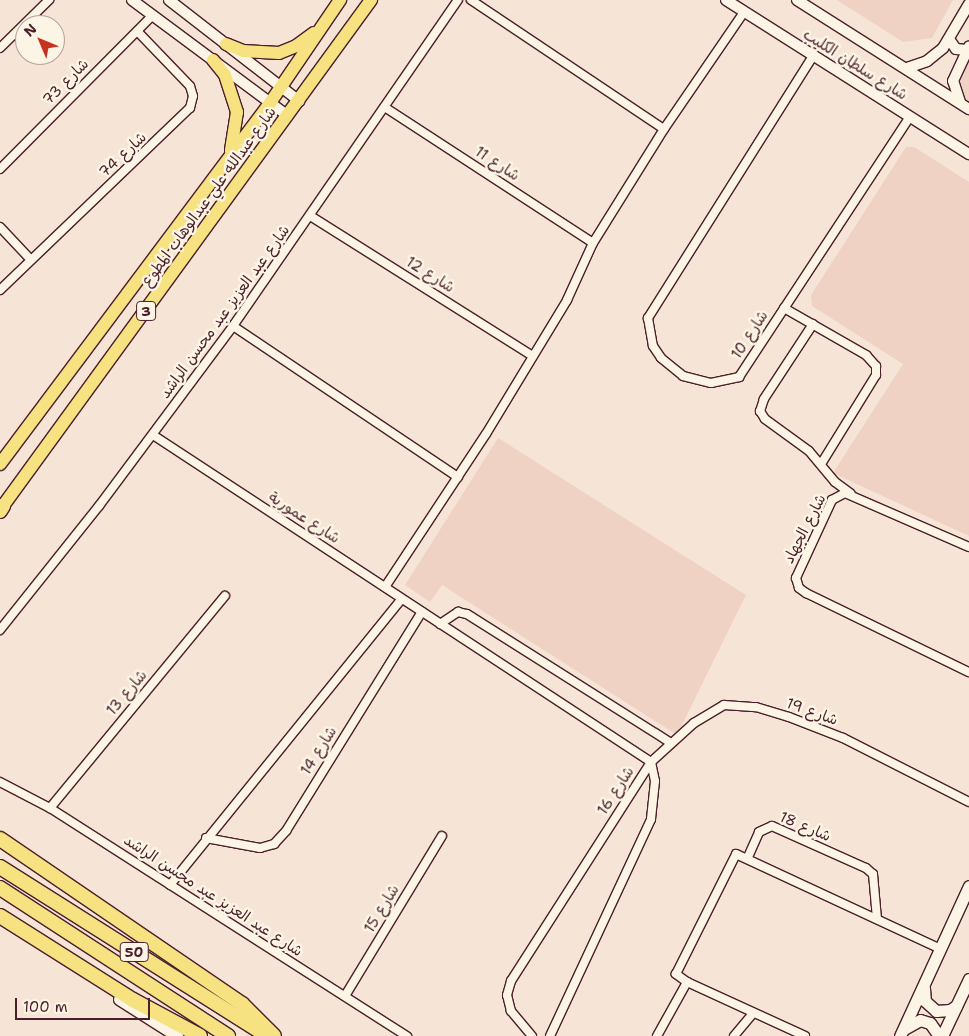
<!DOCTYPE html>
<html>
<head>
<meta charset="utf-8">
<style>
	body { margin:0 }
	#map { position:relative; width:969px; height:1036px; overflow:hidden; background:#f6e5d6; font-family:"Shantell Sans","Playpen Sans Arabic",sans-serif }
	div>[style] { position:absolute }
	[style*='--x'] { left:calc(var(--x)*1px); top:calc(var(--y)*1px); width:calc(var(--w)*1px); rotate:calc(var(--a)*1deg) }
	.built>* { inset:0; background:#efd2c4 }
	.roads { filter:drop-shadow(1px 0 #4a1f2b) drop-shadow(-1px 0 #4a1f2b) drop-shadow(0 1px #4a1f2b) drop-shadow(0 -1px #4a1f2b) }
	.minor>* { height:8px; margin:-4px; padding:0 4px; transform-origin:4px; border-radius:4px; background:#fcf5e5 }
	.tertiary>* { height:10px; margin:-5px; padding:0 5px; transform-origin:5px; border-radius:5px; background:#fcf5e5 }
	.secondary>* { height:11px; margin:-5.5px; padding:0 5.5px; transform-origin:5.5px; border-radius:5.5px; background:#fcf5e5 }
	.primary>* { height:12px; margin:-6px; padding:0 6px; transform-origin:6px; border-radius:6px; background:#f6e281 }
	.motorway>* { height:14px; margin:-7px; padding:0 7px; transform-origin:7px; border-radius:7px; background:#f6e281 }
	span { translate:-50% -50%; white-space:nowrap; text-align:center; line-height:1.15; -webkit-text-stroke:5px #fcf5e5; paint-order:stroke }
	.shield-label span { padding:1px 4px; background:#fcf5e5; border:1px solid; border-radius:4px; -webkit-text-stroke-width:0 }
	.shield-label { font-size:14px; color:#4a1f2b; font-weight:700 }
	.street-label { font-size:15px; color:#4a1f2b }
	.north { position:absolute; left:15px; top:15px; width:50px; height:50px; box-sizing:border-box; background:#fcf5e5; border:1px solid #b59f9b; border-radius:50%; rotate:315deg; font-size:14px; font-weight:700; line-height:20px; text-align:center; color:#4a1f2b }
	.north::after { content:''; display:block; margin:auto; width:18px; height:22px; background:#c8321e; clip-path:polygon(50% 0,100% 100%,50% 72%,0 100%) }
	.scale { position:absolute; left:15px; top:998px; width:135px; height:22px; box-sizing:border-box; border:2px solid #4a1f2b; border-top:0; padding-left:6px; font-size:15px; line-height:18px; white-space:nowrap; color:#4a1f2b; -webkit-text-stroke:4px #fcf5e5; paint-order:stroke }
</style>
</head>
<body>
<div id="map">
	<div class="built">
		<div style="clip-path:polygon(837px 0,953px 0,932px 38px,903px 42px)"></div>
		<div style="clip-path:polygon(969px 49px,969px 109px,960px 102px,954px 75px)"></div>
		<div style="clip-path:polygon(906px 147px,914px 147px,969px 182px,969px 536px,833px 473px,903px 364px,812px 306px,811px 295px)"></div>
		<div style="clip-path:polygon(498px 438px,746px 595px,677px 735px,442px 585px,430px 602px,405px 585px)"></div>
	</div>
	<div class="roads">
		<div class="minor">
			<div style="--x:471;--y:0;--w:232;--a:33.8"></div>
			<div style="--x:0;--y:48;--w:69;--a:-44.4"></div>
			<div style="--x:813;--y:56;--w:310;--a:122.2"></div>
			<div style="--x:648;--y:318;--w:28;--a:80"></div>
			<div style="--x:653;--y:346;--w:14;--a:56"></div>
			<div style="--x:661;--y:358;--w:28;--a:39"></div>
			<div style="--x:683;--y:376;--w:29;--a:14"></div>
			<div style="--x:711;--y:383;--w:29;--a:-12"></div>
			<div style="--x:739;--y:377;--w:311;--a:-56.7"></div>
			<div style="--x:386;--y:108;--w:247;--a:33.1"></div>
			<div style="--x:0;--y:169;--w:217;--a:-45.2"></div>
			<div style="--x:312;--y:217;--w:261;--a:32.2"></div>
			<div style="--x:0;--y:227;--w:45;--a:46.8"></div>
			<div style="--x:0;--y:290;--w:263;--a:-43.8"></div>
			<div style="--x:190;--y:108;--w:12;--a:-76"></div>
			<div style="--x:193;--y:96;--w:10;--a:-107"></div>
			<div style="--x:190;--y:86;--w:76;--a:-133.9"></div>
			<div style="--x:784;--y:308;--w:95;--a:29.8"></div>
			<div style="--x:866;--y:355;--w:15;--a:48"></div>
			<div style="--x:876;--y:366;--w:9;--a:90"></div>
			<div style="--x:876;--y:375;--w:105;--a:121.7"></div>
			<div style="--x:813;--y:324;--w:90;--a:123.2"></div>
			<div style="--x:764;--y:399;--w:13;--a:108"></div>
			<div style="--x:760;--y:411;--w:9;--a:58"></div>
			<div style="--x:765;--y:419;--w:54;--a:36"></div>
			<div style="--x:809;--y:451;--w:40;--a:50"></div>
			<div style="--x:835;--y:482;--w:19;--a:36"></div>
			<div style="--x:233;--y:326;--w:271;--a:33.9"></div>
			<div style="--x:153;--y:435;--w:596;--a:33.29"></div>
			<div style="--x:969;--y:547;--w:135;--a:-156.5"></div>
			<div style="--x:845;--y:493;--w:15;--a:152"></div>
			<div style="--x:832;--y:500;--w:86;--a:114.8"></div>
			<div style="--x:796;--y:578;--w:10;--a:73"></div>
			<div style="--x:799;--y:588;--w:9;--a:36"></div>
			<div style="--x:806;--y:593;--w:181;--a:25.9"></div>
			<div style="--x:385;--y:587;--w:183;--a:-56.6"></div>
			<div style="--x:486;--y:434;--w:157;--a:-58.8"></div>
			<div style="--x:567;--y:300;--w:63;--a:-65.5"></div>
			<div style="--x:593;--y:243;--w:134;--a:-58.1"></div>
			<div style="--x:664;--y:129;--w:142;--a:-55.6"></div>
			<div style="--x:440;--y:624;--w:22;--a:-34"></div>
			<div style="--x:458;--y:612;--w:9;--a:13"></div>
			<div style="--x:467;--y:614;--w:241;--a:32.3"></div>
			<div style="--x:0;--y:630;--w:159;--a:-51.4"></div>
			<div style="--x:99;--y:506;--w:224;--a:-53.3"></div>
			<div style="--x:233;--y:326;--w:396;--a:-55.4"></div>
			<div style="--x:0;--y:782;--w:56;--a:27.5"></div>
			<div style="--x:50;--y:808;--w:424;--a:32.6"></div>
			<div style="--x:50;--y:808;--w:275;--a:-50.5"></div>
			<div style="--x:206;--y:838;--w:55;--a:10.5"></div>
			<div style="--x:260;--y:848;--w:15;--a:-16"></div>
			<div style="--x:274;--y:844;--w:18;--a:-47"></div>
			<div style="--x:286;--y:831;--w:258;--a:-58.2"></div>
			<div style="--x:748;--y:857;--w:27;--a:-66"></div>
			<div style="--x:759;--y:832;--w:14;--a:-25"></div>
			<div style="--x:772;--y:826;--w:103;--a:24.1"></div>
			<div style="--x:866;--y:868;--w:9;--a:41"></div>
			<div style="--x:873;--y:874;--w:45;--a:84.9"></div>
			<div style="--x:170;--y:885;--w:368;--a:-51"></div>
			<div style="--x:345;--y:996;--w:187;--a:-58.8"></div>
			<div style="--x:532;--y:1036;--w:33;--a:-130"></div>
			<div style="--x:511;--y:1011;--w:16;--a:-104"></div>
			<div style="--x:507;--y:995;--w:15;--a:-74"></div>
			<div style="--x:511;--y:981;--w:260;--a:-57.4"></div>
			<div style="--x:651;--y:762;--w:58;--a:-42.2"></div>
			<div style="--x:694;--y:723;--w:35;--a:-31"></div>
			<div style="--x:724;--y:705;--w:32;--a:4"></div>
			<div style="--x:756;--y:707;--w:34;--a:17"></div>
			<div style="--x:789;--y:717;--w:58;--a:21.3"></div>
			<div style="--x:843;--y:738;--w:141;--a:26.9"></div>
			<div style="--x:550;--y:1036;--w:239;--a:-65"></div>
			<div style="--x:651;--y:819;--w:38;--a:-84"></div>
			<div style="--x:655;--y:781;--w:19;--a:-102"></div>
			<div style="--x:657;--y:1036;--w:62;--a:-60.9"></div>
			<div style="--x:734;--y:1036;--w:30;--a:-50"></div>
			<div style="--x:805;--y:1036;--w:130;--a:-155.4"></div>
			<div style="--x:687;--y:982;--w:14;--a:-144"></div>
			<div style="--x:676;--y:974;--w:134;--a:-63.4"></div>
			<div style="--x:736;--y:854;--w:226;--a:24.9"></div>
		</div>
		<div class="tertiary">
			<div style="--x:132;--y:0;--w:194;--a:36.6"></div>
			<div style="--x:169;--y:0;--w:165;--a:37.8"></div>
			<div style="--x:726;--y:0;--w:288;--a:32.4"></div>
			<div style="--x:797;--y:0;--w:204;--a:32.4"></div>
			<div style="--x:949;--y:39;--w:12;--a:55"></div>
			<div style="--x:956;--y:49;--w:11;--a:5"></div>
			<div style="--x:907;--y:68;--w:21;--a:-19"></div>
			<div style="--x:927;--y:61;--w:21;--a:-39"></div>
			<div style="--x:943;--y:48;--w:51;--a:-59.4"></div>
			<div style="--x:960;--y:102;--w:22;--a:-108"></div>
			<div style="--x:953;--y:81;--w:38;--a:-65"></div>
		</div>
		<div class="secondary">
			<div style="--x:924;--y:988;--w:13;--a:86"></div>
			<div style="--x:925;--y:1001;--w:15;--a:42"></div>
			<div style="--x:936;--y:1011;--w:14;--a:-4"></div>
			<div style="--x:950;--y:1010;--w:7;--a:-34"></div>
			<div style="--x:119;--y:999;--w:69;--a:32.5"></div>
			<div style="--x:904;--y:1029;--w:18;--a:-29"></div>
			<div style="--x:920;--y:1020;--w:10;--a:17"></div>
			<div style="--x:930;--y:1023;--w:16;--a:55"></div>
			<div style="--x:900;--y:1036;--w:165;--a:-65.3"></div>
			<div style="--x:942;--y:1036;--w:63;--a:-64.7"></div>
		</div>
		<div class="primary">
			<div style="--x:226;--y:44;--w:18;--a:22"></div>
			<div style="--x:243;--y:51;--w:36;--a:3"></div>
			<div style="--x:279;--y:53;--w:18;--a:-22"></div>
			<div style="--x:296;--y:46;--w:22;--a:-36"></div>
			<div style="--x:213;--y:60;--w:19;--a:51"></div>
			<div style="--x:225;--y:75;--w:39;--a:72"></div>
			<div style="--x:237;--y:112;--w:39;--a:99"></div>
			<div style="--x:0;--y:464;--w:451;--a:-53.2"></div>
			<div style="--x:270;--y:103;--w:125;--a:-55.8"></div>
			<div style="--x:0;--y:510;--w:631;--a:-53.97"></div>
		</div>
		<div class="motorway">
			<div style="--x:0;--y:511;--w:6;--a:-59"></div>
			<div style="--x:0;--y:839;--w:293;--a:34.3"></div>
			<div style="--x:242;--y:1004;--w:45;--a:45"></div>
			<div style="--x:0;--y:867;--w:316;--a:32.3"></div>
			<div style="--x:0;--y:888;--w:272;--a:33"></div>
			<div style="--x:0;--y:916;--w:157;--a:32.3"></div>
			<div style="--x:133;--y:1000;--w:76;--a:28.2"></div>
		</div>
	</div>
	<div class="shield-label">
		<span style="left:146px;top:311px">3</span>
		<span style="left:134px;top:952px">50</span>
	</div>
	<div class="street-label">
		<span style="left:855px;top:65px;rotate:32deg">شارع سلطان الكليب</span>
		<span style="left:66px;top:82px;rotate:-45deg">شارع 73</span>
		<span style="left:123px;top:155px;rotate:-43deg">شارع 74</span>
		<span style="left:497px;top:164px;rotate:33deg">شارع 11</span>
		<span style="left:209px;top:197px;rotate:-54deg">شارع عبدالله علي عبدالوهاب المطوع</span>
		<span style="left:430px;top:275px;rotate:32deg">شارع 12</span>
		<span style="left:225px;top:312px;rotate:-54deg">شارع عبد العزيز عبد محسن الراشد</span>
		<span style="left:750px;top:335px;rotate:-57deg">شارع 10</span>
		<span style="left:304px;top:518px;rotate:33deg">شارع عمورية</span>
		<span style="left:805px;top:529px;rotate:-63deg">شارع الجهاد</span>
		<span style="left:127px;top:693px;rotate:-50deg">شارع 13</span>
		<span style="left:812px;top:712px;rotate:20deg">شارع 19</span>
		<span style="left:319px;top:751px;rotate:-58deg">شارع 14</span>
		<span style="left:616px;top:791px;rotate:-57deg">شارع 16</span>
		<span style="left:805px;top:827px;rotate:23deg">شارع 18</span>
		<span style="left:213px;top:896px;rotate:33deg">شارع عبد العزيز عبد محسن الراشد</span>
		<span style="left:382px;top:909px;rotate:-59deg">شارع 15</span>
	</div>
	<div class="north">N</div>
	<div class="scale">100 m</div>
</div>
</body>
</html>
